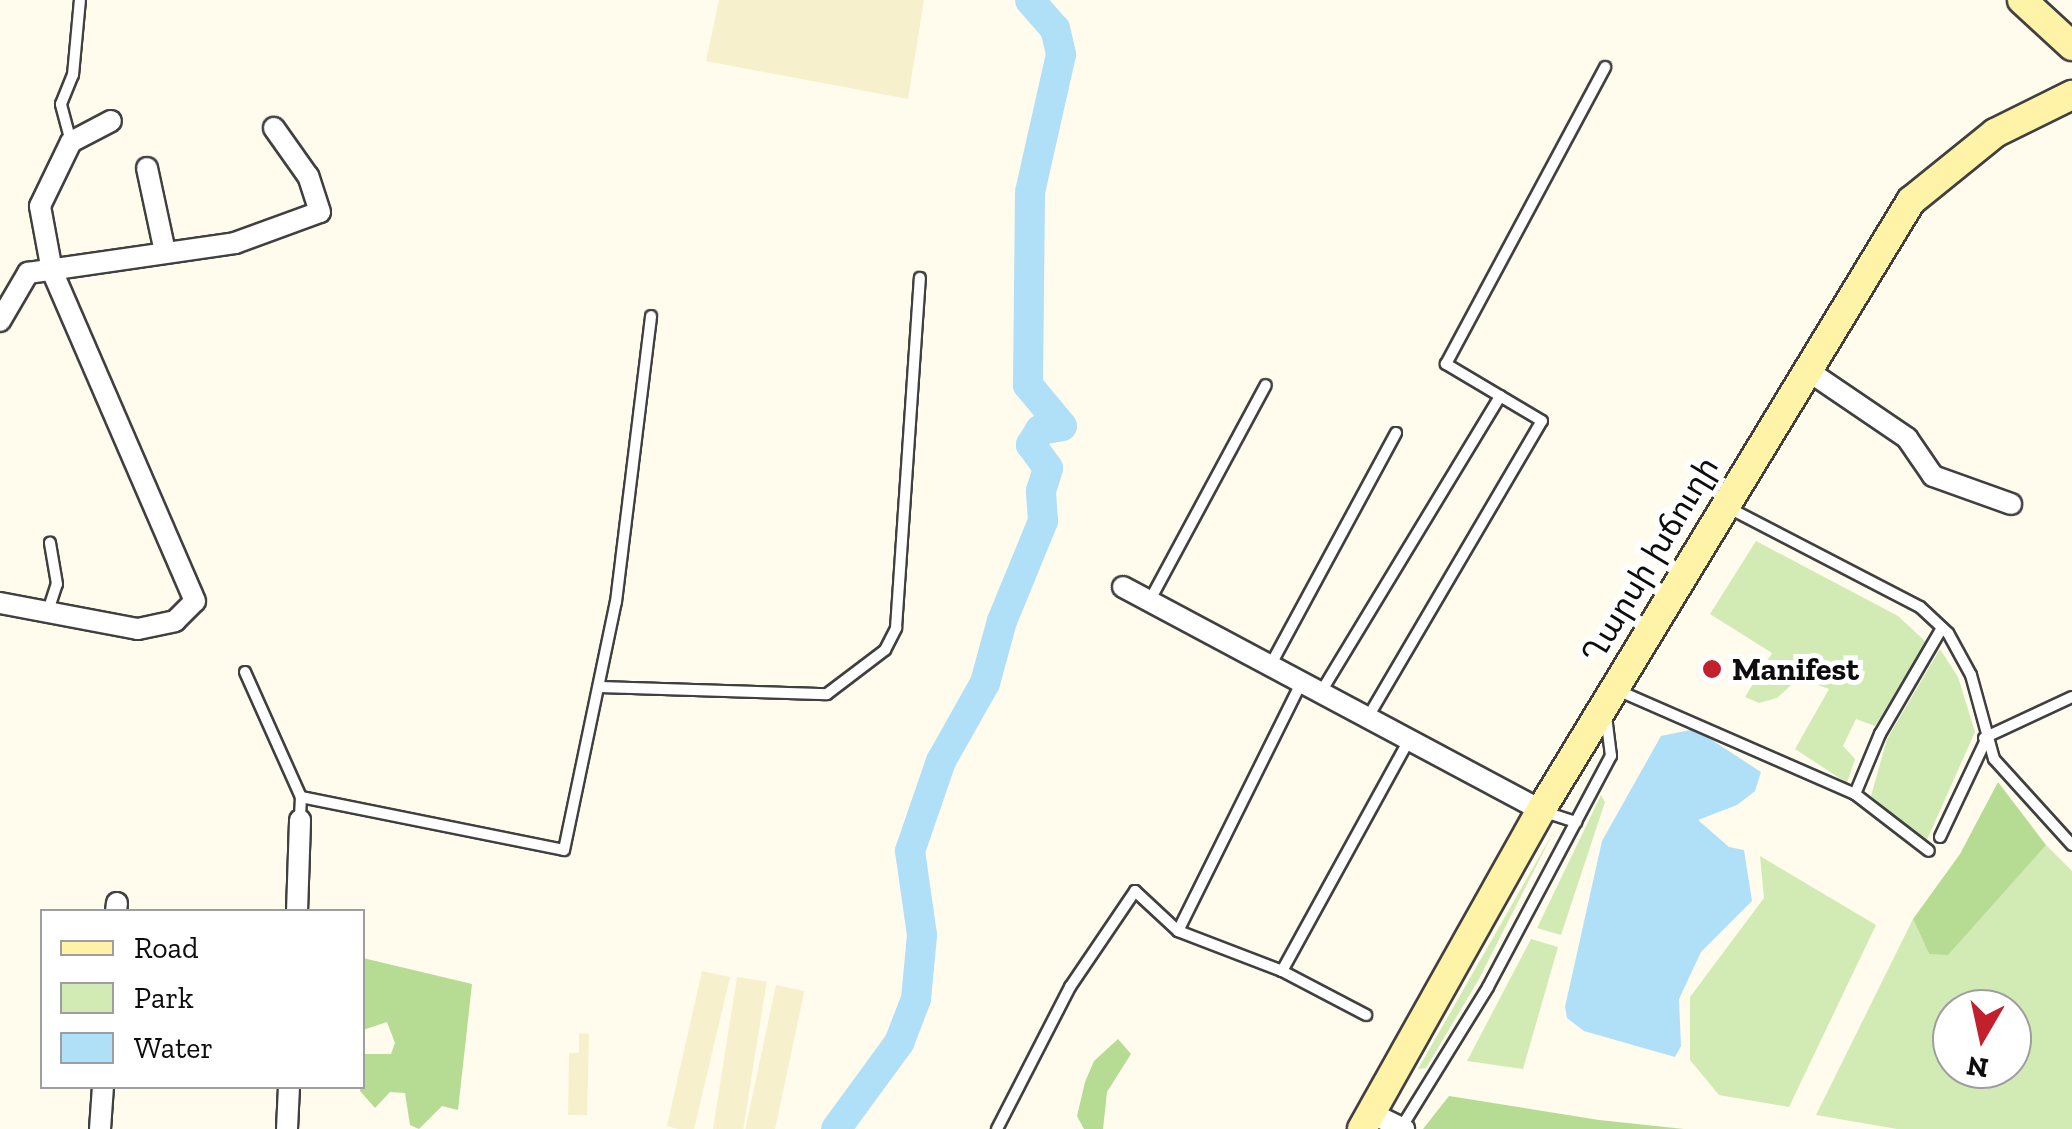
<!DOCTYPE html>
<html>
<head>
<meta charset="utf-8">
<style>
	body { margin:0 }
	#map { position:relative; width:2072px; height:1129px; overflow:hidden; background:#fffbed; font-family:"Zilla Slab","Noto Sans Armenian",serif }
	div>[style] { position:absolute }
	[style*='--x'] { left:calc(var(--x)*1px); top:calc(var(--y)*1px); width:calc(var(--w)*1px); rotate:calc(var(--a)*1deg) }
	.farmland>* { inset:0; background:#f6f1cc; transform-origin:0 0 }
	.green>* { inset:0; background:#d2ebb5 }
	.forest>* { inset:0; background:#b6dc94 }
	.water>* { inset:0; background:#b0dff8 }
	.river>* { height:30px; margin:-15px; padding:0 15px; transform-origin:15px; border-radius:15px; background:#b0dff8 }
	.roads { filter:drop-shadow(2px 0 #404040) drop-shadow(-2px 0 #404040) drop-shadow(0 2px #404040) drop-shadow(0 -2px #404040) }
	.service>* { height:10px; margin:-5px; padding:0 5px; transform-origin:5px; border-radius:5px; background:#fff }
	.minor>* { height:20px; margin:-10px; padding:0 10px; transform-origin:10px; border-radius:10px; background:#fff }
	.secondary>* { height:28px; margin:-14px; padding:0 14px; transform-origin:14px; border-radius:14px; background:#fff3a8 }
	.dots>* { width:28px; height:28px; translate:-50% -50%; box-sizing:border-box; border:5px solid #fff; border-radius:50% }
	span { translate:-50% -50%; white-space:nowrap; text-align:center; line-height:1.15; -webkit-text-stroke:10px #fff; paint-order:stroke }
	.street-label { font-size:32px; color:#0d0d0d }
	.poi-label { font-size:32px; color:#0d0d0d; font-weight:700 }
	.left { translate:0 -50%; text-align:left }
	.legend { position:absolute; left:40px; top:909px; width:325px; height:180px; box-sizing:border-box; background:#fff; border:2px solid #9e9e9e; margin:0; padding:12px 18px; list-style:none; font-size:30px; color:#0d0d0d }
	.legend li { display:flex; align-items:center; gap:20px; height:50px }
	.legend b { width:50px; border:2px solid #9e9e9e }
	.north { position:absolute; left:1932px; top:989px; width:100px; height:100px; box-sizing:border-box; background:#fff; border:2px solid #9e9e9e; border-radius:50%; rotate:189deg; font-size:28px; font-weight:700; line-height:40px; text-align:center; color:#0d0d0d }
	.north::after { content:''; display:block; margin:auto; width:35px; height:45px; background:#c2202c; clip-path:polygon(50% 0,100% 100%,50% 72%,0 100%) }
</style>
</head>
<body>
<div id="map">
	<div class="farmland">
		<div style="clip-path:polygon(719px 0,924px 0,908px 99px,706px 61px)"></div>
		<div style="clip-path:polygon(702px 971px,730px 977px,694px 1129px,678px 1129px,667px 1126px)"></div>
		<div style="left:737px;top:977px;width:30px;height:156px;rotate:9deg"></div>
		<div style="left:776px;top:985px;width:29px;height:148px;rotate:12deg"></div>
		<div style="clip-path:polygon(579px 1033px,589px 1034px,587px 1115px,568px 1115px,569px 1053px,579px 1053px)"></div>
	</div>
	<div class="green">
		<div style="clip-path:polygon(1756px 541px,1898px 616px,1926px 642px,1875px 726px,1856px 719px,1843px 746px,1855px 759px,1847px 783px,1795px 749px,1829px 689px,1799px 678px,1777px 698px,1759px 703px,1745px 697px,1772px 653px,1710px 614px)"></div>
		<div style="clip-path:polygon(1940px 649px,1958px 677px,1975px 732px,1926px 842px,1871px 796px,1887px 739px)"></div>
		<div style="clip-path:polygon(1601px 795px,1605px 802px,1561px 935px,1537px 928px)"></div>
		<div style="clip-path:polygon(1554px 831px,1479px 979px,1426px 1068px,1418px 1069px)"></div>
		<div style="clip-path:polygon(evenodd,2046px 845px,2072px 871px,2072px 1129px,1897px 1129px,1816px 1115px,1913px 919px,1929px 954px,2046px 845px,1952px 1009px,2012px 1009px,2012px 1069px,1952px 1069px,1952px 1009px)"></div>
		<div style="clip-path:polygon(1760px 856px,1876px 925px,1789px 1107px,1719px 1095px,1690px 1060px,1690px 997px,1764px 898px)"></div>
		<div style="clip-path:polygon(1531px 939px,1558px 947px,1523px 1069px,1467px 1061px)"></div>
	</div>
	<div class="forest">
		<div style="clip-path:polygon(1998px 782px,2046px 845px,1948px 955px,1929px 954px,1913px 919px,1960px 854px)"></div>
		<div style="clip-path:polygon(363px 958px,472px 984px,458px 1110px,442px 1106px,419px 1129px,410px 1125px,405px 1093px,390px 1092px,375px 1108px,360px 1091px,363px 1054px,391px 1054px,395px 1043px,387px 1022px,363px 1030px)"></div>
		<div style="clip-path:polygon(1118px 1039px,1131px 1054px,1107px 1092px,1103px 1129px,1084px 1129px,1077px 1116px,1085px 1082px,1094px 1061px)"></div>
		<div style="clip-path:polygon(1449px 1096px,1599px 1120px,1684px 1129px,1423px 1129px)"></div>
	</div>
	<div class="water">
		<div style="clip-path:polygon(1695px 729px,1761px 772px,1755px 791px,1737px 805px,1698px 820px,1729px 847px,1744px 850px,1752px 901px,1701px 952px,1679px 999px,1681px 1046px,1675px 1057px,1584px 1031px,1567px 1018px,1565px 1007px,1602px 841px,1661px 736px)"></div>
	</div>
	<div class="river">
		<div style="--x:836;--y:1129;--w:107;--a:-53.8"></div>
		<div style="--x:899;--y:1043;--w:47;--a:-68.9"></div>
		<div style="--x:916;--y:999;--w:64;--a:-84.6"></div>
		<div style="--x:922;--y:935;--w:85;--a:-98.1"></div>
		<div style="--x:910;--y:851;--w:95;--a:-71"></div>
		<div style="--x:941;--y:761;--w:90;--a:-60.6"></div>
		<div style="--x:985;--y:683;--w:64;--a:-74.7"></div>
		<div style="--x:1002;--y:621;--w:108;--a:-67.7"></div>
		<div style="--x:1043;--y:521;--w:30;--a:-94"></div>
		<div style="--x:1041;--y:491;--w:24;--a:-73"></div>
		<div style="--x:1048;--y:468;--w:29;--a:-126"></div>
		<div style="--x:1031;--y:445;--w:17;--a:-59"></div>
		<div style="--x:1040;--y:430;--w:22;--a:-10"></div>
		<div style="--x:1062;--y:426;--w:53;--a:-129.7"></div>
		<div style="--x:1028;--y:385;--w:193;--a:-89.4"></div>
		<div style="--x:1030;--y:192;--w:141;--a:-77.3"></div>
		<div style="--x:1061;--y:54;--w:26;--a:-103"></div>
		<div style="--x:1055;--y:29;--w:38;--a:-131"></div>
	</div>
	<div class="roads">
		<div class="service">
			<div style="--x:71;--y:142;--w:39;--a:-105"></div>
			<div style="--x:61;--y:104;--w:31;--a:-68"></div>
			<div style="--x:73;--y:75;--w:75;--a:-84.7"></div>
			<div style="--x:1729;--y:508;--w:215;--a:27.4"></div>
			<div style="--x:1920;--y:607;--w:38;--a:43"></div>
			<div style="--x:1948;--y:633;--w:48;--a:61.3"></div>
			<div style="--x:1971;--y:675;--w:87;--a:74.7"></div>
			<div style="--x:1994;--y:759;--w:116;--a:47.8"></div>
			<div style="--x:1150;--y:600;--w:244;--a:-61.7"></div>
			<div style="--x:48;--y:611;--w:28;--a:-72"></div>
			<div style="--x:57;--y:584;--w:42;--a:-99.7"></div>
			<div style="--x:1270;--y:666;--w:265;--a:-61.6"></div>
			<div style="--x:245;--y:672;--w:137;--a:65.9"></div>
			<div style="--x:301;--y:797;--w:22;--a:93"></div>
			<div style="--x:600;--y:687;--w:227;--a:1.8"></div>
			<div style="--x:827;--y:694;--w:73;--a:-37.2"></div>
			<div style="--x:885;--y:650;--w:25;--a:-63"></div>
			<div style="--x:896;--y:628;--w:351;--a:-86.1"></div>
			<div style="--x:1617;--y:690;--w:260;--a:23.6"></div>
			<div style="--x:1855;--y:794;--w:93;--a:37.6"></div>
			<div style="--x:1321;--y:692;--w:346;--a:-58.8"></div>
			<div style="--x:1368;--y:717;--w:343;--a:-59.6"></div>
			<div style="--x:1542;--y:421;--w:112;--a:-149.3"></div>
			<div style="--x:1446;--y:364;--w:337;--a:-61.8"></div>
			<div style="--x:1984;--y:738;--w:97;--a:-25"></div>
			<div style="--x:1855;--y:794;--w:65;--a:-67.4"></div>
			<div style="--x:1880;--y:734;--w:123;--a:-59.7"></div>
			<div style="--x:301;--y:797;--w:268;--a:11.4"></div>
			<div style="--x:564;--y:850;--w:253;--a:-78.2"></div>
			<div style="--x:616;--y:602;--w:288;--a:-83"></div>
			<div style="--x:1542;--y:811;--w:36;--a:18"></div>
			<div style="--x:1940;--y:837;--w:105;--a:-64.7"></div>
			<div style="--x:1178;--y:931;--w:277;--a:-63.6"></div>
			<div style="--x:1282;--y:971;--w:264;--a:-61.2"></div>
			<div style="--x:1401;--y:1128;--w:166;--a:-58.3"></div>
			<div style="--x:1488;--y:987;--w:262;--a:-62"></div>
			<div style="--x:1611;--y:756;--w:40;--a:-97.1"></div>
			<div style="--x:997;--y:1129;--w:160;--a:-62.8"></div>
			<div style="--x:1070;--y:987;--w:116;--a:-55.9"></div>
			<div style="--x:1135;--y:891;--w:59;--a:42.9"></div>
			<div style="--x:1178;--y:931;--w:111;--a:21"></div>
			<div style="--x:1282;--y:971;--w:95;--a:27.6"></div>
		</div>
		<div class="minor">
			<div style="--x:147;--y:168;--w:86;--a:77.9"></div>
			<div style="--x:0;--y:321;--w:56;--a:-59.7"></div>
			<div style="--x:28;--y:273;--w:209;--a:-8.2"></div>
			<div style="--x:235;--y:243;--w:90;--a:-20"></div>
			<div style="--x:320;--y:212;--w:38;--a:-108"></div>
			<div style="--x:308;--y:176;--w:59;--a:-125.3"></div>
			<div style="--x:1807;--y:370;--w:121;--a:34.2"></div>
			<div style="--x:1907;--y:438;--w:46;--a:55.6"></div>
			<div style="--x:1933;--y:476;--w:83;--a:19.7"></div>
			<div style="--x:1123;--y:587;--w:474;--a:28.1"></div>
			<div style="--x:0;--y:603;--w:140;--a:10.7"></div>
			<div style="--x:138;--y:629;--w:38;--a:-12"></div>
			<div style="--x:175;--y:621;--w:28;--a:-45"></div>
			<div style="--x:195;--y:601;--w:360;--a:-113.4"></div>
			<div style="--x:52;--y:271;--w:66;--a:-100.5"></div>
			<div style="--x:40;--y:206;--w:71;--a:-64.2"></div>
			<div style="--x:71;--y:142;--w:45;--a:-27.7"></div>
			<div style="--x:116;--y:912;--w:9;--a:-84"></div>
			<div style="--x:297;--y:912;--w:92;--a:-88.1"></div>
			<div style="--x:1371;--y:1113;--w:37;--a:26"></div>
			<div style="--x:100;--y:1129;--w:43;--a:-86"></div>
			<div style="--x:287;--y:1129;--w:43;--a:-87.3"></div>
		</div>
		<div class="secondary">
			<div style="--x:2022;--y:0;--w:68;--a:42.6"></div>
			<div style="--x:1362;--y:1129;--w:366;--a:-60.7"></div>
			<div style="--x:1541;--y:810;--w:713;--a:-58.72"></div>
			<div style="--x:1911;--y:201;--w:108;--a:-39"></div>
			<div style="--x:1995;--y:133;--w:86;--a:-26.3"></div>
		</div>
	</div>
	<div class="dots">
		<div style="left:1712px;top:669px;background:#c2202c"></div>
	</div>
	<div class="street-label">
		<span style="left:1650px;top:560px;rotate:-59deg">Ղարսի խճուղի</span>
	</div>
	<div class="poi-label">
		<span class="left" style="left:1732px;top:669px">Manifest</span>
	</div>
	<ul class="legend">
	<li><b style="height:12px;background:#fff3a8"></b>Road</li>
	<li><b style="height:28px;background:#d2ebb5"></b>Park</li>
	<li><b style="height:28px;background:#b0dff8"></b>Water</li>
	</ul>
	<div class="north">N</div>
</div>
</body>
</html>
